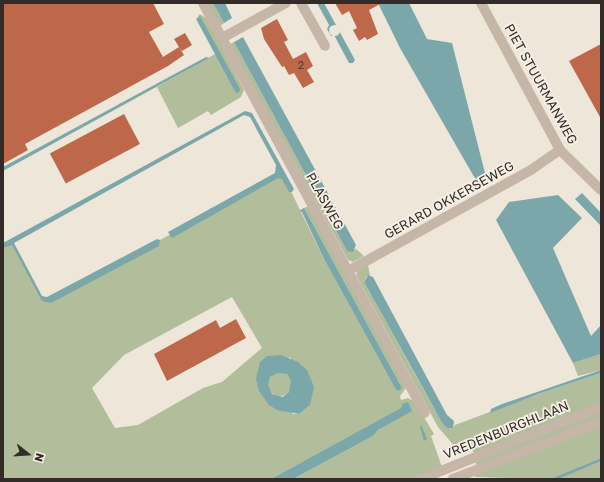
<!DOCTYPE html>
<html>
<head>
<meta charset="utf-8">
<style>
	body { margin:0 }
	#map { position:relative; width:604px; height:482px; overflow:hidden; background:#efe6da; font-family:"Golos Text",sans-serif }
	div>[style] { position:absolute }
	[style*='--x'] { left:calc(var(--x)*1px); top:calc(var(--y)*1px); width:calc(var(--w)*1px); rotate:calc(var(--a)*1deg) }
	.green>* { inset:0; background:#b1bd9b }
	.round { border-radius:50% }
	.water>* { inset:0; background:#7ba7aa }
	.pier>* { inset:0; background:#efe6da }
	.building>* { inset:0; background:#bd684a; transform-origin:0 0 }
	.minor>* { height:10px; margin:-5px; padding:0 5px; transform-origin:5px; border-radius:5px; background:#c6b6a7 }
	span { translate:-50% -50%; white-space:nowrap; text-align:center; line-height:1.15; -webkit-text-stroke:3.5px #f7f0e6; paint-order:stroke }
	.number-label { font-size:11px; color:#563a30 }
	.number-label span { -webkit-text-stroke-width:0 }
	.street-label { font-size:13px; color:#332b27 }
	.frame { position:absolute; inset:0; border:4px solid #332b27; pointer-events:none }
	.north { position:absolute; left:8px; top:434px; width:40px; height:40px; -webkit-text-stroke:3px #f7f0e6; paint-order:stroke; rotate:107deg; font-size:11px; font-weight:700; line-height:16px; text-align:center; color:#332b27 }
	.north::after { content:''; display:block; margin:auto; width:14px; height:18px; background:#332b27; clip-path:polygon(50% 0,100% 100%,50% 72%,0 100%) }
</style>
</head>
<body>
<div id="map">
	<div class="green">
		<div style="clip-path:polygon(207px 3px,213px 3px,224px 23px,220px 26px)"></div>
		<div style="clip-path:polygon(200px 14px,207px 19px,244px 90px,241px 97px,211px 115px,208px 111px,178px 128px,157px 87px,215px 54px,218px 56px,198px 16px)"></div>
		<div style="clip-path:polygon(234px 42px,347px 251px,356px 249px,364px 256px,353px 262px,348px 260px,230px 44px)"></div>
		<div style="clip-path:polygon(evenodd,282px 173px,325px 261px,396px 390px,400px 391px,402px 388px,304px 208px,309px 206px,406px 388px,400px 396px,401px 400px,408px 398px,415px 402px,434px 434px,431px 436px,442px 467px,413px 479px,293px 479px,373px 436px,378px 430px,411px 411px,408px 402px,403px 403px,402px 408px,271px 479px,3px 479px,3px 246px,11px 242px,42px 299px,51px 300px,282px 173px,232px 297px,262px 348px,222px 382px,203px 388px,138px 425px,115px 428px,92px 388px,124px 355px,232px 297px,282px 173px,290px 357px,310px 405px,299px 414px,293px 414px,256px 379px,290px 357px)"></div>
		<div style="clip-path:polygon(368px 265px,370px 275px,366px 277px,364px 282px,442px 423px,447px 428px,453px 428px,455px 425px,538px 394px,601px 373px,601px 405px,474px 453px,472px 450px,462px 455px,438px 427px,356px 275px,358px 270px)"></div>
		<div style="clip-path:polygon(601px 354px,601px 370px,578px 376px,573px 363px)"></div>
		<div class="round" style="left:268px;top:372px;width:24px;height:24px"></div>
		<div style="clip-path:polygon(601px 411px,601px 419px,477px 466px,475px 460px)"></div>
		<div style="clip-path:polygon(601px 426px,601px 458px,550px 479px,475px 477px,474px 474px)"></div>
		<div style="clip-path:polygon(601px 461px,601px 479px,558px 479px,561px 477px)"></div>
	</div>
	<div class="water">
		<div style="clip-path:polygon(213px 3px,225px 3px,232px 18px,224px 23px)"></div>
		<div style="clip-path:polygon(317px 3px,324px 3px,355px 60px,353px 63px,349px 63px,334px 35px,331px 36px,327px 29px,329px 25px)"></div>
		<div style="clip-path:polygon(378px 3px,409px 3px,427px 39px,452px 43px,488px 185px,481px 186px,473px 175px,400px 48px)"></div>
		<div style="clip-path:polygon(200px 16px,240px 89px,239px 92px,236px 93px,196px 19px)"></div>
		<div style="clip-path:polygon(243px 37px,356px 245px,353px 252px,347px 251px,234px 42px)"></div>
		<div style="clip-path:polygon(206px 57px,209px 58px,3px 171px,3px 167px)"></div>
		<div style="clip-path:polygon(245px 111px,252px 113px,294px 189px,292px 192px,289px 192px,282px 179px,278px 178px,172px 238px,168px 232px,275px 173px,276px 165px,250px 117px,244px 115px,14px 243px,42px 296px,47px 297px,157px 239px,160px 240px,159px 246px,51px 303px,42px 301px,12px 245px,3px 248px,3px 243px)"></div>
		<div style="clip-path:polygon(582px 193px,601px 213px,601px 226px,575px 199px)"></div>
		<div style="clip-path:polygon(558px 195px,582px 218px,553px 248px,591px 336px,601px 325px,601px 354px,573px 363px,496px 220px,509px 202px)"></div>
		<div style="clip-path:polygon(304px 208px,402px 388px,400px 391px,396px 390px,325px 261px,302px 212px,299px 211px)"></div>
		<div style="clip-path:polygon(368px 275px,373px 277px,447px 415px,454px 421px,453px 428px,447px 428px,442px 423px,418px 379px,364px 282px)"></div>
		<div style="clip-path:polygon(evenodd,281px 355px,298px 362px,307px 370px,314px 387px,310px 405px,299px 414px,277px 410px,269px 405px,259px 391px,256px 379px,260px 362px,267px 356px,281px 355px,278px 373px,287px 374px,291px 380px,289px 392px,283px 397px,272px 394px,268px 385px,270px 377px,278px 373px)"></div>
		<div style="clip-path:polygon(601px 370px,601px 373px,538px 394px,490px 413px,491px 409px,502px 404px)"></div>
		<div style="clip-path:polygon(408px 402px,412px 411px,378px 430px,373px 436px,293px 479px,271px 479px,401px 408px,403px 403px)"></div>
		<div style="clip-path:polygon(421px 425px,427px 439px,424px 441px,420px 427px)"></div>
		<div style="clip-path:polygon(601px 458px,601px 461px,558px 479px,550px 479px)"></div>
	</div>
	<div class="pier">
		<div class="round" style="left:328.5px;top:24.5px;width:11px;height:11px"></div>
	</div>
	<div class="building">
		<div style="clip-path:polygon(3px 3px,153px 3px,164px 24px,149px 32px,163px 57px,179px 47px,174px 39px,185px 33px,192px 45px,182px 51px,179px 47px,184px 55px,168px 66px,25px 144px,28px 150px,3px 164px)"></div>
		<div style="clip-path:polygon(335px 3px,382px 3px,369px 10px,378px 34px,367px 40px,365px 37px,359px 41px,353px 30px,357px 28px,349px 11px,342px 15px)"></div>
		<div style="clip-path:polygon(277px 19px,288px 40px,284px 42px,293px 59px,306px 52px,313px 66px,307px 70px,314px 82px,303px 88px,294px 73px,289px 75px,284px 66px,282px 67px,264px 39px,261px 28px)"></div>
		<div style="clip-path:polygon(601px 44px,601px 119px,569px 61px)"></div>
		<div style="left:124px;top:114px;width:34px;height:84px;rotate:62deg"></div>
		<div style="clip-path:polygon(236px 319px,246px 338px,167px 381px,154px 354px,216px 320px,220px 328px)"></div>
	</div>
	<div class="minor">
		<div style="--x:203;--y:3;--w:466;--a:61.6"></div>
		<div style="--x:301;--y:3;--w:49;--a:60.8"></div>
		<div style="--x:481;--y:3;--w:167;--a:61.7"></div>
		<div style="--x:560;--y:150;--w:57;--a:44.3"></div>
		<div style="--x:222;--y:38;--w:73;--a:-28.7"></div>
		<div style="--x:348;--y:271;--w:209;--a:-28.9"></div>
		<div style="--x:531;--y:170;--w:35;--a:-35"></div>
		<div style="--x:421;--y:479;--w:194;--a:-21.8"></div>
		<div style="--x:453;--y:479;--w:159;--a:-21.1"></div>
	</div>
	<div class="number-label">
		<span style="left:301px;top:65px">2</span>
	</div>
	<div class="street-label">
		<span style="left:541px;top:84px;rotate:61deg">PIET STUURMANWEG</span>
		<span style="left:449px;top:200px;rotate:-29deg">GERARD OKKERSEWEG</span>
		<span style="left:325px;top:201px;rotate:61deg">PLASWEG</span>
		<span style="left:506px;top:430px;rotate:-22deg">VREDENBURGHLAAN</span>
	</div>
	<div class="frame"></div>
	<div class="north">N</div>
</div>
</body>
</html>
